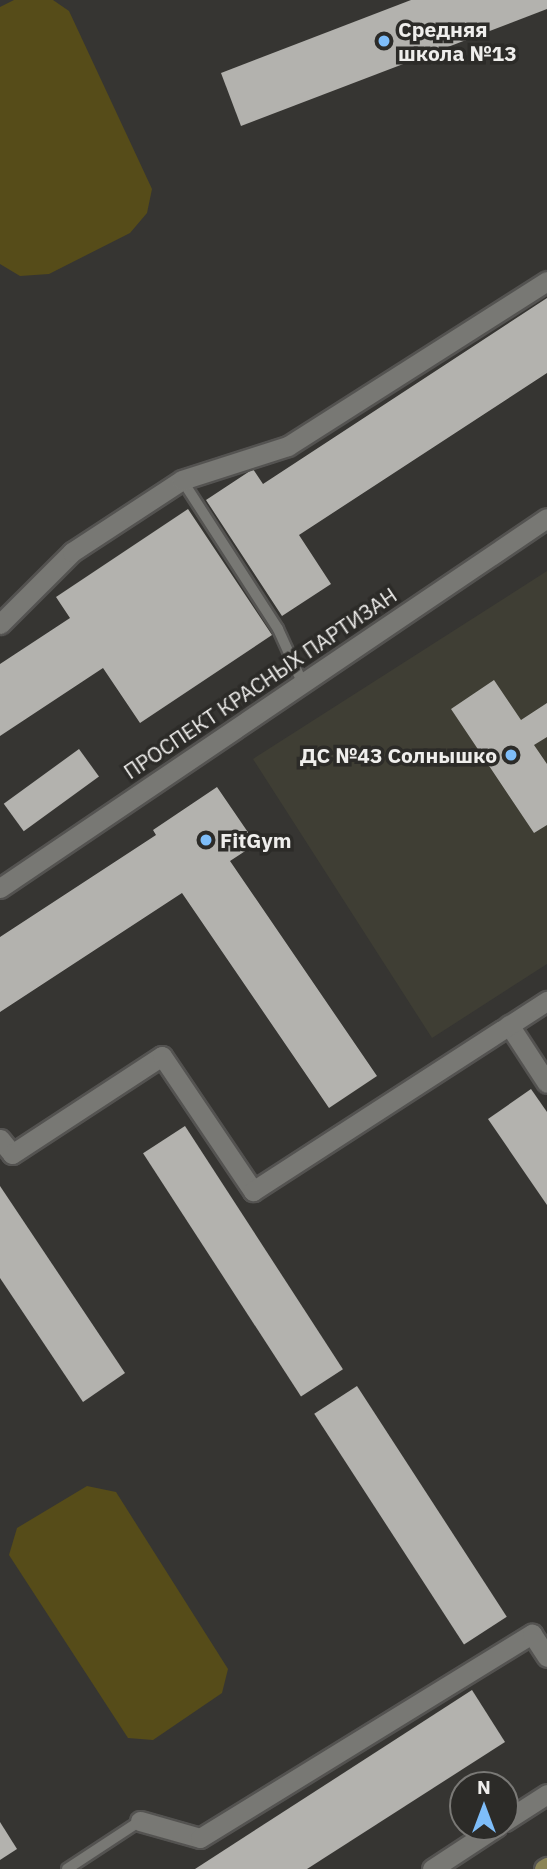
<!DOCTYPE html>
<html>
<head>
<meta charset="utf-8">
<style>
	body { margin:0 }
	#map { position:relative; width:547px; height:1869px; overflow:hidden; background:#363532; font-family:"IBM Plex Sans",sans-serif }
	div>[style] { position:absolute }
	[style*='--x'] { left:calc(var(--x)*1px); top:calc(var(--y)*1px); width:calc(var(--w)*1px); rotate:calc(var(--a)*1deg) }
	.built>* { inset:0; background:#3f3e34 }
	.green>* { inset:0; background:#564c19 }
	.building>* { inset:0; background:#b3b2ae; transform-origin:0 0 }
	.roads { filter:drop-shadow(2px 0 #545351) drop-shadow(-2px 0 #545351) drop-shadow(0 2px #545351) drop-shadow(0 -2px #545351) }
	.service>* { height:10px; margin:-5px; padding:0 5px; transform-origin:5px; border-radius:5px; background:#787874 }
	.minor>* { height:19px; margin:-9.5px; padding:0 9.5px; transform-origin:9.5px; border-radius:9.5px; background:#787874 }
	.secondary>* { height:19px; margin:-9.5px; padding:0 9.5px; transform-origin:9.5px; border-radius:9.5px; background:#8c8557 }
	.dots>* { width:19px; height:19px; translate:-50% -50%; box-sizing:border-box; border:4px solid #2c2b28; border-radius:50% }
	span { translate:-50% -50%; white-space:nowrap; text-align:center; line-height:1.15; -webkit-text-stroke:7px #2c2b28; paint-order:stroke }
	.poi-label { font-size:21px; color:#efeeec; font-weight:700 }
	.left { translate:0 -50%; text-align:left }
	.right { translate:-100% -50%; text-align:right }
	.street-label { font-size:21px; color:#efeeec }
	.north { position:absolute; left:449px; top:1771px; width:70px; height:70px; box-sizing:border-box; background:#2c2b28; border:2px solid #7a7976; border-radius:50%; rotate:0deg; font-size:19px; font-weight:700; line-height:28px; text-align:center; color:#efeeec }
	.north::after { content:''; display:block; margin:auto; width:24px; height:32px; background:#7ebdf9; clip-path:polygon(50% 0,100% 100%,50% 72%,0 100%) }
</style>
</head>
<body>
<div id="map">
	<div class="built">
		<div style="clip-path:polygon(547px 571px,547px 964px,432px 1038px,253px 759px)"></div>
	</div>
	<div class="green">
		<div style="clip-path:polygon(14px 0,53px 0,69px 11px,152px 189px,147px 213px,130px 233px,49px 274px,20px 276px,0 264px,0 7px)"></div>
		<div style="clip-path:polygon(87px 1486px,116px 1492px,228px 1669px,222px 1693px,153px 1740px,128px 1738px,9px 1555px,17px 1528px)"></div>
	</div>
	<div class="building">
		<div style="clip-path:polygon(411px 0,547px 0,547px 9px,241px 126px,221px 73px)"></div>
		<div style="clip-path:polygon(547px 298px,547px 373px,299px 535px,331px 584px,282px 616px,206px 500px,253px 469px,263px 484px)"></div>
		<div style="clip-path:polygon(188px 509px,272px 635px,140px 723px,103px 668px,0 736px,0 664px,70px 618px,56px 597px)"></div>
		<div style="clip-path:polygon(494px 680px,521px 720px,547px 703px,547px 737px,534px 745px,547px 764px,547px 825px,534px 833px,451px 709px)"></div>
		<div style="left:79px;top:749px;width:34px;height:93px;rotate:54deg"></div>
		<div style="clip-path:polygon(217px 787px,256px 844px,230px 861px,377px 1076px,329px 1108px,182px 893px,0 1012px,0 937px,156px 835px,153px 830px)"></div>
		<div style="clip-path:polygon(531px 1089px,547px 1112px,547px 1205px,488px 1119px)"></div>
		<div style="left:185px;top:1126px;width:290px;height:50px;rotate:57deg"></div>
		<div style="clip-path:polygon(0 1186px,125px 1373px,83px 1402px,0 1278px)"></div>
		<div style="left:357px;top:1386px;width:275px;height:51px;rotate:57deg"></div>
		<div style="clip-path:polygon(472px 1690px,505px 1742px,307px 1869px,195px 1869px)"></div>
		<div style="clip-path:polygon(0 1822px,17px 1849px,0 1860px)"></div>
	</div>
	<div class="roads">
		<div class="service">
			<div style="--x:182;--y:480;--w:177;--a:57.2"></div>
			<div style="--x:278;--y:629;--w:60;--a:65.6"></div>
			<div style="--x:67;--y:1869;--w:87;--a:-33.3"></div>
		</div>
		<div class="minor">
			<div style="--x:0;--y:624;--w:102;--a:-45"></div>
			<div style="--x:72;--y:552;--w:131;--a:-33.2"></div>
			<div style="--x:182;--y:480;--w:111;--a:-17.8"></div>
			<div style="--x:288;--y:446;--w:307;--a:-32.5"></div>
			<div style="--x:0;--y:888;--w:660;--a:-34.08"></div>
			<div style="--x:509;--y:1025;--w:69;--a:56.8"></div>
			<div style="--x:0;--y:1139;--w:19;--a:51"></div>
			<div style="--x:12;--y:1154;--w:179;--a:-33.2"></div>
			<div style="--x:162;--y:1056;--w:163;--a:56"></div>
			<div style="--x:253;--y:1191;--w:350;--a:-32.9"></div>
			<div style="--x:140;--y:1821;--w:62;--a:15.8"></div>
			<div style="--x:200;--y:1838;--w:390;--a:-31.6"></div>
			<div style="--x:532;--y:1634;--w:27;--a:57"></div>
			<div style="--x:505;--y:1821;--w:50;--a:-32.7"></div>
			<div style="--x:432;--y:1869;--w:77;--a:-33.3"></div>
		</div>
		<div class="secondary">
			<div style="--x:544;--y:1869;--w:4;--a:-34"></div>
		</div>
	</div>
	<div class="dots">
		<div style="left:384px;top:41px;background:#7ebdf9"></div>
		<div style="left:511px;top:755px;background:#7ebdf9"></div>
		<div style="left:206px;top:840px;background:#7ebdf9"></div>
	</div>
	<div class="poi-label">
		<span class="left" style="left:398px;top:41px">Средняя<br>школа №13</span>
		<span class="right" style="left:497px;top:755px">ДС №43 Солнышко</span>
		<span class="left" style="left:220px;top:840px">FitGym</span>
	</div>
	<div class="street-label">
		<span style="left:260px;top:683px;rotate:-34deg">ПРОСПЕКТ КРАСНЫХ ПАРТИЗАН</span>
	</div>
	<div class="north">N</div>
</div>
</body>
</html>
